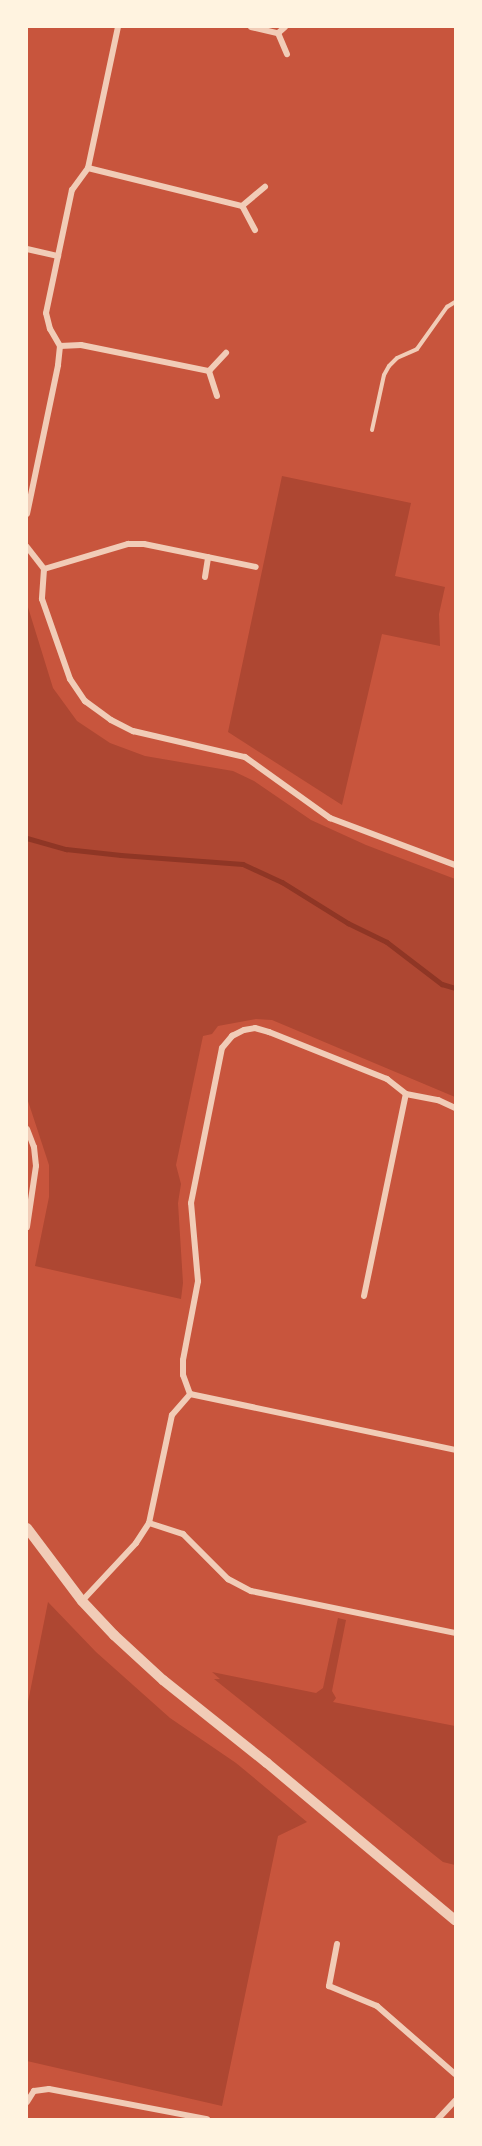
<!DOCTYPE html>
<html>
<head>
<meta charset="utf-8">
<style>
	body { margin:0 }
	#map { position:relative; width:482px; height:2146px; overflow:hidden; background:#c8553d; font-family:Lato,sans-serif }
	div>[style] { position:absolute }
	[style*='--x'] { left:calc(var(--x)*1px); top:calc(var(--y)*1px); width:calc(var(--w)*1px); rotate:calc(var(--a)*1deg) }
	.green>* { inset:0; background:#ae4732 }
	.stream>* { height:4.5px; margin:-2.25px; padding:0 2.25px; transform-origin:2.25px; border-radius:2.25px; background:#8f3625 }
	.service>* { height:4px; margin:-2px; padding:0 2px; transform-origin:2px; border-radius:2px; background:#f1ccb7 }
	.minor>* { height:6px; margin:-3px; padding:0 3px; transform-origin:3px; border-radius:3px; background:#f1ccb7 }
	.tertiary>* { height:10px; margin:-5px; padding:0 5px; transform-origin:5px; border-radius:5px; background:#f1ccb7 }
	span { translate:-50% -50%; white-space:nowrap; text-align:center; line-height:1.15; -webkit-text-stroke:5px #fff3e0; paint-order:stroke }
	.frame { position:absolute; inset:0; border:28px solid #fff3e0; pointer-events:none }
</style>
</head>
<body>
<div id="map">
	<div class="green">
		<div style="clip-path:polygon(282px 476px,411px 503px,395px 576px,445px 587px,439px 614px,440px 646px,382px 634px,342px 805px,228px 732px)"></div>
		<div style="clip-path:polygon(27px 604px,53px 688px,77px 721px,110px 743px,145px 756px,233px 771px,254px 781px,311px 820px,366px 845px,455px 879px,455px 1097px,272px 1020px,256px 1019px,218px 1026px,212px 1034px,203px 1036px,176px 1165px,181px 1184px,178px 1203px,183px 1283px,181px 1299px,35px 1266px,49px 1197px,49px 1165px,27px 1098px)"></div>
		<div style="clip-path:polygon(48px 1602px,96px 1652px,170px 1718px,236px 1763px,307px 1822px,278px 1836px,222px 2106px,27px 2061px,27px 1707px)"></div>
		<div style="clip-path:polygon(338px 1618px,346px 1620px,332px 1691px,336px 1698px,333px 1702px,455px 1726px,455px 1865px,443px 1862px,214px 1679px,220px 1679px,212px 1672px,316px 1693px,323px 1688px)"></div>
	</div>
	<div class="stream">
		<div style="--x:27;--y:838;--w:41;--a:15.8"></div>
		<div style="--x:66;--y:849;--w:55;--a:6.2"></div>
		<div style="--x:121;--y:855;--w:122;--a:4.2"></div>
		<div style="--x:243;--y:864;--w:43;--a:24.8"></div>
		<div style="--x:282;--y:882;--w:78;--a:31.8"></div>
		<div style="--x:348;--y:923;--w:43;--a:26"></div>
		<div style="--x:387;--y:942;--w:69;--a:37.4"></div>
		<div style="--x:442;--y:984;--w:14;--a:17"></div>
	</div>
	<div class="service">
		<div style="--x:372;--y:430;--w:56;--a:-77.7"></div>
		<div style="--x:384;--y:375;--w:10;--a:-61"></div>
		<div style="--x:389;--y:366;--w:11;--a:-45"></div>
		<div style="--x:397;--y:358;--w:22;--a:-24"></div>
		<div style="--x:417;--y:349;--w:52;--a:-54.5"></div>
		<div style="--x:447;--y:307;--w:9;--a:-32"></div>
	</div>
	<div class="minor">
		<div style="--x:251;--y:27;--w:28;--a:13"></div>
		<div style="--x:285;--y:27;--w:9;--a:139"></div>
		<div style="--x:278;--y:33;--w:23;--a:67"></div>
		<div style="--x:88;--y:168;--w:159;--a:13.9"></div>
		<div style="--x:255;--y:230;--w:27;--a:-118"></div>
		<div style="--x:242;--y:206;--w:30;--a:-40"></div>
		<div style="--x:27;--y:249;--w:32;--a:13"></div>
		<div style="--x:60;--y:346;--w:21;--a:-3"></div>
		<div style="--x:81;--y:345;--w:131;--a:11.5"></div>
		<div style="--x:217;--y:396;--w:26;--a:-108"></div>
		<div style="--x:209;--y:371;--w:25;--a:-47"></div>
		<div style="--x:27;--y:514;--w:152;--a:-78.2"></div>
		<div style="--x:58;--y:365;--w:19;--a:-84"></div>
		<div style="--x:60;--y:346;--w:20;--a:-120"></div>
		<div style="--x:50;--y:329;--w:16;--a:-104"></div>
		<div style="--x:46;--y:313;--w:126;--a:-78.1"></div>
		<div style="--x:72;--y:190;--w:27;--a:-54"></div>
		<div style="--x:88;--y:168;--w:144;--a:-78"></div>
		<div style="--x:27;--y:547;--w:28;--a:52"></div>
		<div style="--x:44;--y:569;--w:30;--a:94"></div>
		<div style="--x:42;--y:599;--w:85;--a:70.7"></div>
		<div style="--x:70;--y:679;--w:27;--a:56"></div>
		<div style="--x:85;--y:701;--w:32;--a:36"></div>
		<div style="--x:111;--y:720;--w:25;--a:27"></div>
		<div style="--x:133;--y:731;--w:115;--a:13.1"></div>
		<div style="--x:245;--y:757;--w:105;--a:35.7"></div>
		<div style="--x:330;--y:818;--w:134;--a:20.6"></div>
		<div style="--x:44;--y:569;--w:88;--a:-16.6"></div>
		<div style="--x:128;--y:544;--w:16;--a:0"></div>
		<div style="--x:144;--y:544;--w:114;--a:11.6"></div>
		<div style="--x:205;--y:577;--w:20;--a:-81"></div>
		<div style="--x:27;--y:1129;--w:19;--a:69"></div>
		<div style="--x:34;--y:1147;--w:19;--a:84"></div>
		<div style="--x:36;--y:1166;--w:62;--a:98.4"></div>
		<div style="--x:364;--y:1296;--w:206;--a:-78.3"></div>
		<div style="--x:190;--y:1394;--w:271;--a:11.9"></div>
		<div style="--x:149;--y:1523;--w:36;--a:18"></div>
		<div style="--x:183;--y:1534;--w:64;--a:45"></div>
		<div style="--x:228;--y:1579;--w:26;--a:28"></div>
		<div style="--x:251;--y:1591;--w:208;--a:11.6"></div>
		<div style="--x:82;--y:1601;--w:79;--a:-47"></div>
		<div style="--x:136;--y:1543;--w:24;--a:-57"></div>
		<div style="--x:149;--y:1523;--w:110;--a:-78"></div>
		<div style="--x:172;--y:1415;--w:28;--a:-49"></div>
		<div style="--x:190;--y:1394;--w:20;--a:-110"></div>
		<div style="--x:183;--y:1375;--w:15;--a:-90"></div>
		<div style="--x:183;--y:1360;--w:80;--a:-79.2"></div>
		<div style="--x:198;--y:1281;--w:78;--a:-95.1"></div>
		<div style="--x:191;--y:1203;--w:158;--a:-78.7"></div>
		<div style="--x:222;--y:1048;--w:16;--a:-50"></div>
		<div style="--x:232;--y:1036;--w:13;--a:-27"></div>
		<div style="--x:244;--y:1030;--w:11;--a:-10"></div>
		<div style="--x:255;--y:1028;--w:15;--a:16"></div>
		<div style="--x:269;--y:1032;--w:127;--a:21.7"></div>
		<div style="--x:387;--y:1079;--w:24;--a:38"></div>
		<div style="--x:406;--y:1094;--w:33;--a:11"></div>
		<div style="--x:438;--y:1100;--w:19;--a:25"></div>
		<div style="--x:337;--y:1944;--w:43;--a:100.8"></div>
		<div style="--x:329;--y:1986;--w:52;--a:22.6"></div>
		<div style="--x:377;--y:2006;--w:103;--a:41.1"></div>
		<div style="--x:27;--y:2102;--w:13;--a:-58"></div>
		<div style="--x:34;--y:2091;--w:15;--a:-8"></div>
		<div style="--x:49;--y:2089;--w:161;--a:10.8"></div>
		<div style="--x:438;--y:2119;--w:25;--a:-47"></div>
	</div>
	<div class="tertiary">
		<div style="--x:27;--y:1528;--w:91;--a:53"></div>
		<div style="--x:82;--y:1601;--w:47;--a:46.7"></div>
		<div style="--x:114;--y:1635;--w:67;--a:42.6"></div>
		<div style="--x:163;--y:1680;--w:133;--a:38.6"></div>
		<div style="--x:267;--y:1763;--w:245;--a:39.9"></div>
	</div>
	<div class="frame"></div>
</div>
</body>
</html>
